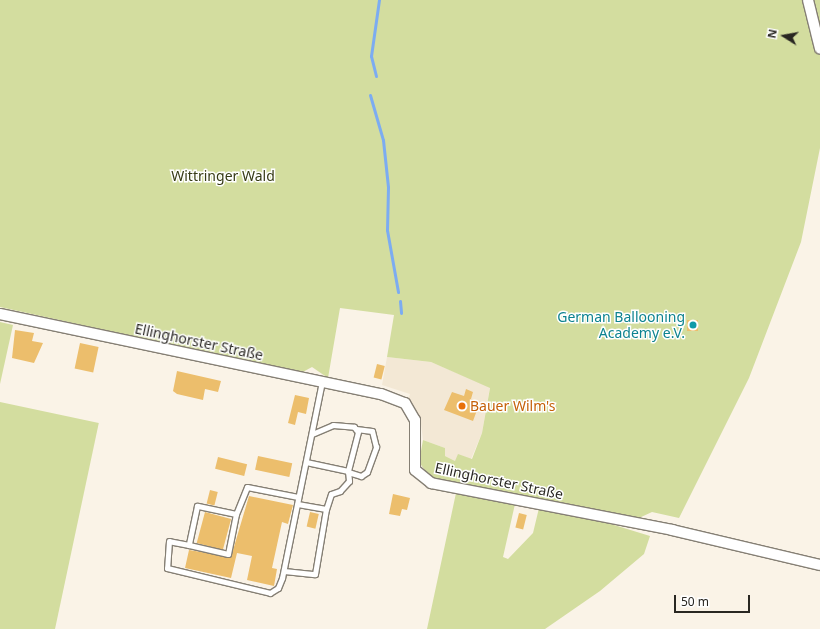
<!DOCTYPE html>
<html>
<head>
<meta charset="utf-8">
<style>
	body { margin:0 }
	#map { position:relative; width:820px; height:629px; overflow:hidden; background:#faf3e7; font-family:"Noto Sans",sans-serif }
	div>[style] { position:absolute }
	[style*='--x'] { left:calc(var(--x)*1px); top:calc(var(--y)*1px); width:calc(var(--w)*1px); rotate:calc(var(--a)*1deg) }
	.built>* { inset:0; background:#f3e8d5 }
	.green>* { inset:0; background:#d3dd9f; transform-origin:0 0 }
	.stream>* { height:3px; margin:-1.5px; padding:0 1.5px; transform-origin:1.5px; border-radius:1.5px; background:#7cacf1 }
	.building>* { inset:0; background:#ecbe6c; transform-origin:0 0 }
	.roads { filter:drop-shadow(1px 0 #857f74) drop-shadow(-1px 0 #857f74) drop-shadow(0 1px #857f74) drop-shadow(0 -1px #857f74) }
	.service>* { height:5px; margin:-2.5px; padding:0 2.5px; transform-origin:2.5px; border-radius:2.5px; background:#fff }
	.minor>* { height:10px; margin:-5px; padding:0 5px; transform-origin:5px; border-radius:5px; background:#fff }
	.dots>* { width:11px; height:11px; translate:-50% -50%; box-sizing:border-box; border:2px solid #fff; border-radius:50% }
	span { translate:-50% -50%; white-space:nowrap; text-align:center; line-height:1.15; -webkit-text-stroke:3px #fff; paint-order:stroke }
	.park-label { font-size:14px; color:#363a15 }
	.culture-label { font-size:14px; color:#0d838f }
	.right { translate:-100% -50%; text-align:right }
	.street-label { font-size:14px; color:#292722 }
	.food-label { font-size:14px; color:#c56008 }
	.left { translate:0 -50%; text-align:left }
	.north { position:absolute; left:764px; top:16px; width:40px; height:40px; -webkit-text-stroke:3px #fff; paint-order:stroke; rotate:281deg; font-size:11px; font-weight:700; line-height:16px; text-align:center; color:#292722 }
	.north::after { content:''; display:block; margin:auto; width:14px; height:18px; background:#292722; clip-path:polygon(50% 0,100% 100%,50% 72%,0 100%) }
	.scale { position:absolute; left:674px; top:595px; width:76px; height:18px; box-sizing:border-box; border:2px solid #292722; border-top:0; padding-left:5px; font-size:12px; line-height:14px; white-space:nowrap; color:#292722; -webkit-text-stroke:3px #fff; paint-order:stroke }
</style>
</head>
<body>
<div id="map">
	<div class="built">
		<div style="clip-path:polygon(387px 357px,431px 362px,490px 387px,482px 433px,471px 459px,455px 461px,445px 456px,445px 448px,423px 440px,420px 416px,408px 400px,410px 394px,382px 385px)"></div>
	</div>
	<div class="green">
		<div style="clip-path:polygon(0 0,820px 0,820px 148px,801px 242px,749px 378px,679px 518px,652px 512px,639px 518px,431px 479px,419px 462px,423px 440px,445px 448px,445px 456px,455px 461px,458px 454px,472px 459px,482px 433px,490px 388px,431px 362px,387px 357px,394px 315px,340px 308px,328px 378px,312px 367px,301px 373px,0 307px)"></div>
		<div style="clip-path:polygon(0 322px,13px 325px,0 384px)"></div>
		<div style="left:0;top:402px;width:101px;height:227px;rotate:12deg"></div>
		<div style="clip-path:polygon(456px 493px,515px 504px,503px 557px,508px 559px,533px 533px,539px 508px,588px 517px,650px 536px,644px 554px,600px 591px,545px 629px,427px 629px)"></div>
	</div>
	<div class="stream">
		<div style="--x:376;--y:76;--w:21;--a:-104"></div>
		<div style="--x:371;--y:56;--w:57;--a:-81.9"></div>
		<div style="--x:370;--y:95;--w:47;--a:73.9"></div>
		<div style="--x:383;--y:140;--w:47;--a:83.9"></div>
		<div style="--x:388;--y:187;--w:43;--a:91.3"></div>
		<div style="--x:387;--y:230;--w:63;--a:79.9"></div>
		<div style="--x:400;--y:301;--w:12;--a:85"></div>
	</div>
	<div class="building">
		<div style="left:687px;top:320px;width:11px;height:11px"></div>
		<div style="clip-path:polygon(15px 330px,34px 333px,32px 341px,43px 343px,34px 363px,12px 358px)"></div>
		<div style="left:80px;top:343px;width:19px;height:26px;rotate:12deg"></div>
		<div style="left:377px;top:364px;width:8px;height:14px;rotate:14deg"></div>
		<div style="clip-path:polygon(177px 371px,221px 381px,218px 392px,205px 389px,203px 400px,177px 394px,173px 391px)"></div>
		<div style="clip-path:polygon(466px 389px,473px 392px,471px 399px,480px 402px,473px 421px,444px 410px,452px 392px,464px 396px)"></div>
		<div style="clip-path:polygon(295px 395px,309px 398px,306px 414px,298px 412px,295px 425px,288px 423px)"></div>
		<div style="left:258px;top:456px;width:35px;height:14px;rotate:12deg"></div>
		<div style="left:218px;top:457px;width:30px;height:12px;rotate:14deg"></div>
		<div style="left:210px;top:490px;width:8px;height:14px;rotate:14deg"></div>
		<div style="clip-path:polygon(393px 494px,410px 498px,407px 510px,402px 509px,400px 516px,389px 514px)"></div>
		<div style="clip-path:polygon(249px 496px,293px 505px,288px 524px,282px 522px,272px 568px,277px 569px,274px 586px,247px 580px,252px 556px,237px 553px,231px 578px,185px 568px,189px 550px,231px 557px)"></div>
		<div style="left:205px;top:512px;width:27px;height:32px;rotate:15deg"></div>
		<div style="left:310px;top:512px;width:9px;height:15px;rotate:13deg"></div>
		<div style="left:519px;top:513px;width:8px;height:15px;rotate:14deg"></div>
	</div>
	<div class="roads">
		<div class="service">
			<div style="--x:312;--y:434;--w:23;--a:-23"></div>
			<div style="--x:333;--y:425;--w:21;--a:5"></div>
			<div style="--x:354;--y:427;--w:6;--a:51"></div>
			<div style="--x:358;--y:432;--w:40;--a:104.4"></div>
			<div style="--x:306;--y:462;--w:43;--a:12.1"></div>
			<div style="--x:348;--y:471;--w:10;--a:84"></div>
			<div style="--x:349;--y:481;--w:13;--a:132"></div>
			<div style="--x:340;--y:491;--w:9;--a:162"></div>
			<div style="--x:331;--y:494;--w:16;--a:108"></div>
			<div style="--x:348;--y:472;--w:14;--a:17"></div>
			<div style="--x:361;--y:476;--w:7;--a:-34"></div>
			<div style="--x:367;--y:472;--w:27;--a:-70"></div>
			<div style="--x:376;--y:447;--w:16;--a:-104"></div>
			<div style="--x:372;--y:431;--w:16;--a:-173"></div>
			<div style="--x:298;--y:497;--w:52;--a:-168.9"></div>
			<div style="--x:247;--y:487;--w:29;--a:112"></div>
			<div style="--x:236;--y:514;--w:40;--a:-168"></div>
			<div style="--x:197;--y:506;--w:40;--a:102"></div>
			<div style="--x:189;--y:545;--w:20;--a:-169"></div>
			<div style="--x:169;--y:541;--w:27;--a:94"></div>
			<div style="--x:167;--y:568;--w:106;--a:13.6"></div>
			<div style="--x:270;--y:593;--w:9;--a:-32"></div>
			<div style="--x:278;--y:588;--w:11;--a:-68"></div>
			<div style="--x:282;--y:578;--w:200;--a:-78.5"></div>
			<div style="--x:189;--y:545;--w:40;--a:13"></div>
			<div style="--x:228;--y:554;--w:41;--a:-78.7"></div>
			<div style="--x:284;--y:571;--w:31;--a:6"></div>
			<div style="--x:315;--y:574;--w:66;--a:-80.4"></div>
			<div style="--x:326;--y:509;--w:29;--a:-170"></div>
		</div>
		<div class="minor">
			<div style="--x:808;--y:0;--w:50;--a:76.2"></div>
			<div style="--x:0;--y:314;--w:389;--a:11.9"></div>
			<div style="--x:381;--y:394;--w:26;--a:21"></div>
			<div style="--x:405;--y:403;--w:20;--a:60"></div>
			<div style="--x:415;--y:420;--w:50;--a:90"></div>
			<div style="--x:415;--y:470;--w:21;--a:39"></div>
			<div style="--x:431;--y:483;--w:246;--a:11"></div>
			<div style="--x:672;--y:530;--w:152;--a:13.3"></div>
		</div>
	</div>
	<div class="dots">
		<div style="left:693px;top:325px;background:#0f9aa8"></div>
		<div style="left:462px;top:406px;background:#e8710a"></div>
	</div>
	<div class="park-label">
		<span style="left:223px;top:176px">Wittringer Wald</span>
	</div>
	<div class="culture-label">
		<span class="right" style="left:685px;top:325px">German Ballooning<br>Academy e.V.</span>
	</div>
	<div class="street-label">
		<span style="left:199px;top:342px;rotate:12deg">Ellinghorster Straße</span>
		<span style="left:499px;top:481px;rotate:12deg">Ellinghorster Straße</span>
	</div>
	<div class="food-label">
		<span class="left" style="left:470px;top:406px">Bauer Wilm's</span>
	</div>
	<div class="north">N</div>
	<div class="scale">50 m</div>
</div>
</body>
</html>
